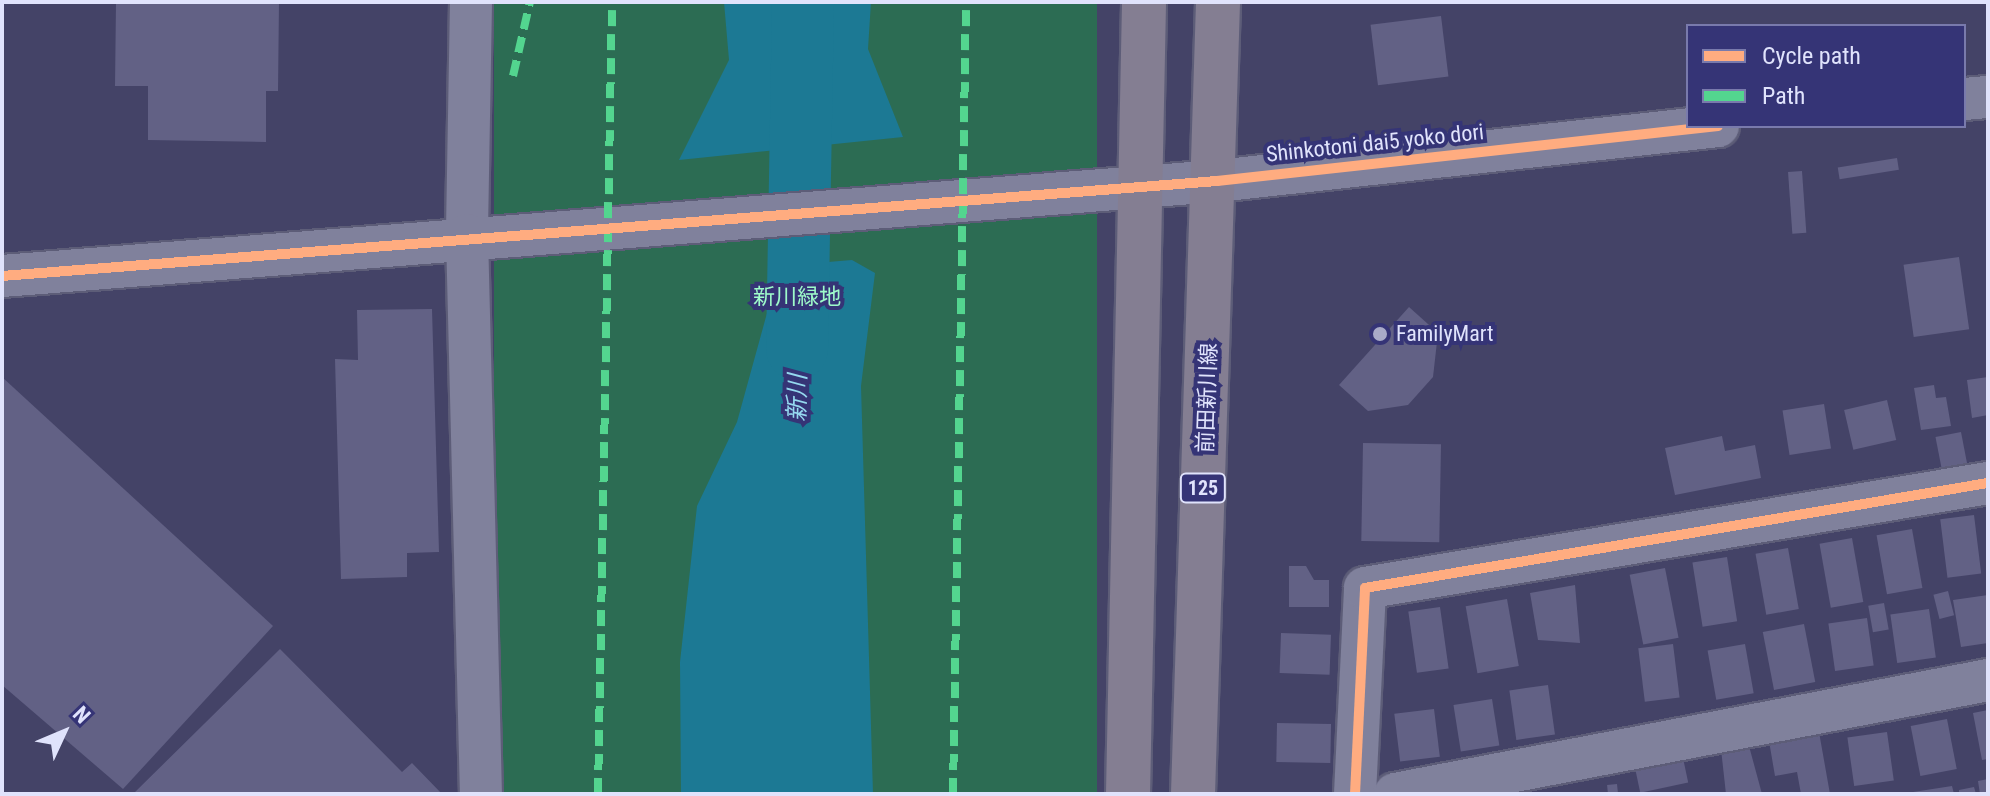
<!DOCTYPE html>
<html>
<head>
<meta charset="utf-8">
<style>
	body { margin:0 }
	#map { position:relative; width:1990px; height:796px; overflow:hidden; background:#444367; font-family:"Roboto Condensed","Noto Sans JP",sans-serif }
	div>[style] { position:absolute }
	[style*='--x'] { left:calc(var(--x)*1px); top:calc(var(--y)*1px); width:calc(var(--w)*1px); rotate:calc(var(--a)*1deg) }
	.green>* { inset:0; background:#2c6c53; transform-origin:0 0 }
	.water>* { inset:0; background:#1c7994 }
	.river>* { height:62px; margin:-31px; padding:0 31px; transform-origin:31px; border-radius:31px; background:#1c7994 }
	.building>* { inset:0; background:#626185; transform-origin:0 0 }
	.roads { filter:drop-shadow(2px 0 #5d5d78) drop-shadow(-2px 0 #5d5d78) drop-shadow(0 2px #5d5d78) drop-shadow(0 -2px #5d5d78) }
	.minor>* { height:42px; margin:-21px; padding:0 21px; transform-origin:21px; border-radius:21px; background:#80819c }
	.major>* { height:44px; margin:-22px; padding:0 22px; transform-origin:22px; border-radius:22px; background:#847e92 }
	.quiet>* { height:8px; margin-top:-4px; transform-origin:0; background:repeating-linear-gradient(90deg,#53d58f 0 16px,transparent 0 24px) }
	.cycleway>* { height:10px; margin:-5px; padding:0 5px; transform-origin:5px; border-radius:5px; background:#ffac80 }
	.dots>* { width:22px; height:22px; translate:-50% -50%; box-sizing:border-box; border:4px solid #353476; border-radius:50% }
	span { translate:-50% -50%; white-space:nowrap; text-align:center; line-height:1.15; -webkit-text-stroke:8px #353476; paint-order:stroke }
	.shield-label span { padding:2px 6px; background:#353476; border:2px solid; border-radius:6px; -webkit-text-stroke-width:0 }
	.shield-label { font-size:20px; color:#e0e3fc; font-weight:700 }
	.street-label { font-size:22px; color:#e0e3fc }
	.park-label { font-size:22px; color:#9efbca }
	.poi-label { font-size:22px; color:#e0e3fc }
	.left { translate:0 -50%; text-align:left }
	.water-label { font-size:24px; color:#95d9ef; font-style:italic }
	.frame { position:absolute; inset:0; border:4px solid #e0e3fc; pointer-events:none }
	.legend { position:absolute; left:1686px; top:24px; width:280px; height:104px; box-sizing:border-box; background:#353476; border:2px solid #797aac; margin:0; padding:10px 14px; list-style:none; font-size:24px; color:#e0e3fc }
	.legend li { display:flex; align-items:center; gap:16px; height:40px }
	.legend b { width:40px; border:2px solid #797aac }
	.north { position:absolute; left:24px; top:692px; width:80px; height:80px; -webkit-text-stroke:6px #353476; paint-order:stroke; rotate:46deg; font-size:22px; font-weight:700; line-height:32px; text-align:center; color:#e0e3fc }
	.north::after { content:''; display:block; margin:auto; width:28px; height:36px; background:#e0e3fc; clip-path:polygon(50% 0,100% 100%,50% 72%,0 100%) }
</style>
</head>
<body>
<div id="map">
	<div class="green">
		<div style="left:494px;top:2px;width:603px;height:792px"></div>
	</div>
	<div class="water">
		<div style="clip-path:polygon(724px 2px,871px 2px,868px 49px,903px 137px,679px 160px,729px 60px)"></div>
		<div style="clip-path:polygon(852px 260px,875px 273px,861px 386px,873px 794px,681px 794px,680px 662px,697px 506px,737px 422px,780px 266px)"></div>
	</div>
	<div class="river">
		<div style="--x:797;--y:349;--w:347;--a:-89"></div>
	</div>
	<div class="building">
		<div style="clip-path:polygon(116px 2px,279px 2px,278px 91px,266px 91px,266px 142px,148px 140px,148px 86px,115px 86px)"></div>
		<div style="left:1441px;top:16px;width:61px;height:71px;rotate:83deg"></div>
		<div style="left:1897px;top:158px;width:12px;height:60px;rotate:81deg"></div>
		<div style="left:1802px;top:171px;width:62px;height:14px;rotate:86deg"></div>
		<div style="left:1959px;top:257px;width:73px;height:56px;rotate:82deg"></div>
		<div style="clip-path:polygon(1409px 307px,1438px 333px,1433px 377px,1408px 405px,1368px 411px,1339px 385px)"></div>
		<div style="clip-path:polygon(432px 309px,439px 552px,407px 553px,407px 577px,341px 579px,335px 359px,358px 360px,357px 310px)"></div>
		<div style="clip-path:polygon(2px 377px,273px 626px,123px 789px,2px 685px)"></div>
		<div style="clip-path:polygon(1988px 377px,1988px 415px,1972px 418px,1967px 380px)"></div>
		<div style="clip-path:polygon(1934px 385px,1936px 398px,1946px 397px,1951px 426px,1921px 430px,1914px 388px)"></div>
		<div style="left:1887px;top:400px;width:41px;height:44px;rotate:77deg"></div>
		<div style="left:1824px;top:404px;width:45px;height:42px;rotate:81deg"></div>
		<div style="left:1961px;top:432px;width:33px;height:26px;rotate:79deg"></div>
		<div style="clip-path:polygon(1722px 436px,1725px 451px,1755px 445px,1761px 478px,1675px 495px,1665px 448px)"></div>
		<div style="left:1363px;top:443px;width:78px;height:98px;rotate:1deg"></div>
		<div style="left:1974px;top:515px;width:59px;height:34px;rotate:83deg"></div>
		<div style="left:1912px;top:529px;width:60px;height:36px;rotate:80deg"></div>
		<div style="left:1852px;top:538px;width:65px;height:33px;rotate:80deg"></div>
		<div style="left:1788px;top:548px;width:62px;height:33px;rotate:80deg"></div>
		<div style="left:1727px;top:557px;width:65px;height:35px;rotate:81deg"></div>
		<div style="clip-path:polygon(1289px 566px,1306px 566px,1314px 580px,1329px 580px,1329px 607px,1289px 607px)"></div>
		<div style="left:1665px;top:568px;width:71px;height:36px;rotate:79deg"></div>
		<div style="clip-path:polygon(1575px 585px,1580px 643px,1538px 640px,1530px 593px)"></div>
		<div style="left:1948px;top:591px;width:25px;height:15px;rotate:76deg"></div>
		<div style="clip-path:polygon(1988px 595px,1988px 643px,1961px 647px,1953px 600px)"></div>
		<div style="left:1507px;top:599px;width:68px;height:42px;rotate:80deg"></div>
		<div style="left:1884px;top:603px;width:27px;height:16px;rotate:80deg"></div>
		<div style="left:1440px;top:607px;width:62px;height:32px;rotate:82deg"></div>
		<div style="left:1929px;top:609px;width:49px;height:39px;rotate:82deg"></div>
		<div style="left:1867px;top:618px;width:48px;height:39px;rotate:82deg"></div>
		<div style="left:1804px;top:624px;width:59px;height:42px;rotate:79deg"></div>
		<div style="left:1281px;top:633px;width:50px;height:40px;rotate:2deg"></div>
		<div style="left:1673px;top:644px;width:54px;height:35px;rotate:83deg"></div>
		<div style="left:1745px;top:644px;width:50px;height:38px;rotate:80deg"></div>
		<div style="clip-path:polygon(280px 649px,402px 772px,412px 763px,442px 794px,133px 794px)"></div>
		<div style="left:1548px;top:685px;width:50px;height:39px;rotate:82deg"></div>
		<div style="left:1492px;top:699px;width:47px;height:39px;rotate:81deg"></div>
		<div style="left:1434px;top:709px;width:48px;height:40px;rotate:83deg"></div>
		<div style="clip-path:polygon(1988px 710px,1988px 759px,1982px 760px,1973px 713px)"></div>
		<div style="left:1947px;top:719px;width:51px;height:37px;rotate:79deg"></div>
		<div style="left:1277px;top:723px;width:54px;height:39px;rotate:1deg"></div>
		<div style="clip-path:polygon(1819px 732px,1830px 794px,1801px 794px,1797px 772px,1775px 776px,1769px 741px)"></div>
		<div style="left:1887px;top:732px;width:49px;height:40px;rotate:82deg"></div>
		<div style="clip-path:polygon(1749px 746px,1762px 794px,1726px 794px,1721px 749px)"></div>
		<div style="left:1683px;top:758px;width:25px;height:49px;rotate:78deg"></div>
		<div style="clip-path:polygon(1988px 779px,1988px 794px,1980px 794px,1978px 781px)"></div>
		<div style="left:1617px;top:784px;width:10px;height:10px;rotate:84deg"></div>
		<div style="clip-path:polygon(1952px 786px,1954px 794px,1913px 794px,1913px 792px)"></div>
		<div style="clip-path:polygon(1974px 787px,1976px 794px,1959px 794px,1959px 790px)"></div>
	</div>
	<div class="roads">
		<div class="minor">
			<div style="--x:471;--y:2;--w:233;--a:91"></div>
			<div style="--x:467;--y:235;--w:559;--a:88.57"></div>
			<div style="--x:1964;--y:99;--w:24;--a:-5"></div>
			<div style="--x:2;--y:276;--w:1219;--a:-4.47"></div>
			<div style="--x:1217;--y:181;--w:504;--a:-6.26"></div>
			<div style="--x:1355;--y:794;--w:206;--a:-87.2"></div>
			<div style="--x:1365;--y:588;--w:632;--a:-9.57"></div>
			<div style="--x:1395;--y:794;--w:604;--a:-10.88"></div>
		</div>
		<div class="major">
			<div style="--x:1128;--y:794;--w:792;--a:-88.84"></div>
			<div style="--x:1193;--y:794;--w:792;--a:-88.19"></div>
		</div>
	</div>
	<div class="quiet">
		<div style="--x:513;--y:76;--w:76;--a:-77.1"></div>
		<div style="--x:598;--y:794;--w:792;--a:-88.99"></div>
		<div style="--x:953;--y:794;--w:792;--a:-89.06"></div>
	</div>
	<div class="cycleway">
		<div style="--x:2;--y:276;--w:1219;--a:-4.47"></div>
		<div style="--x:1217;--y:181;--w:504;--a:-6.26"></div>
		<div style="--x:1355;--y:794;--w:206;--a:-87.2"></div>
		<div style="--x:1365;--y:588;--w:632;--a:-9.57"></div>
	</div>
	<div class="dots">
		<div style="left:1380px;top:334px;background:#a9abc8"></div>
	</div>
	<div class="shield-label">
		<span style="left:1203px;top:488px">125</span>
	</div>
	<div class="street-label">
		<span style="left:1375px;top:143px;rotate:-6deg">Shinkotoni dai5 yoko dori</span>
		<span style="left:1207px;top:398px;rotate:-88deg">前田新川線</span>
	</div>
	<div class="park-label">
		<span style="left:797px;top:297px">新川緑地</span>
	</div>
	<div class="poi-label">
		<span class="left" style="left:1396px;top:334px">FamilyMart</span>
	</div>
	<div class="water-label">
		<span style="left:798px;top:398px;rotate:-89deg">新川</span>
	</div>
	<div class="frame"></div>
	<ul class="legend">
	<li><b style="height:10px;background:#ffac80"></b>Cycle path</li>
	<li><b style="height:10px;background:#53d58f"></b>Path</li>
	</ul>
	<div class="north">N</div>
</div>
</body>
</html>
